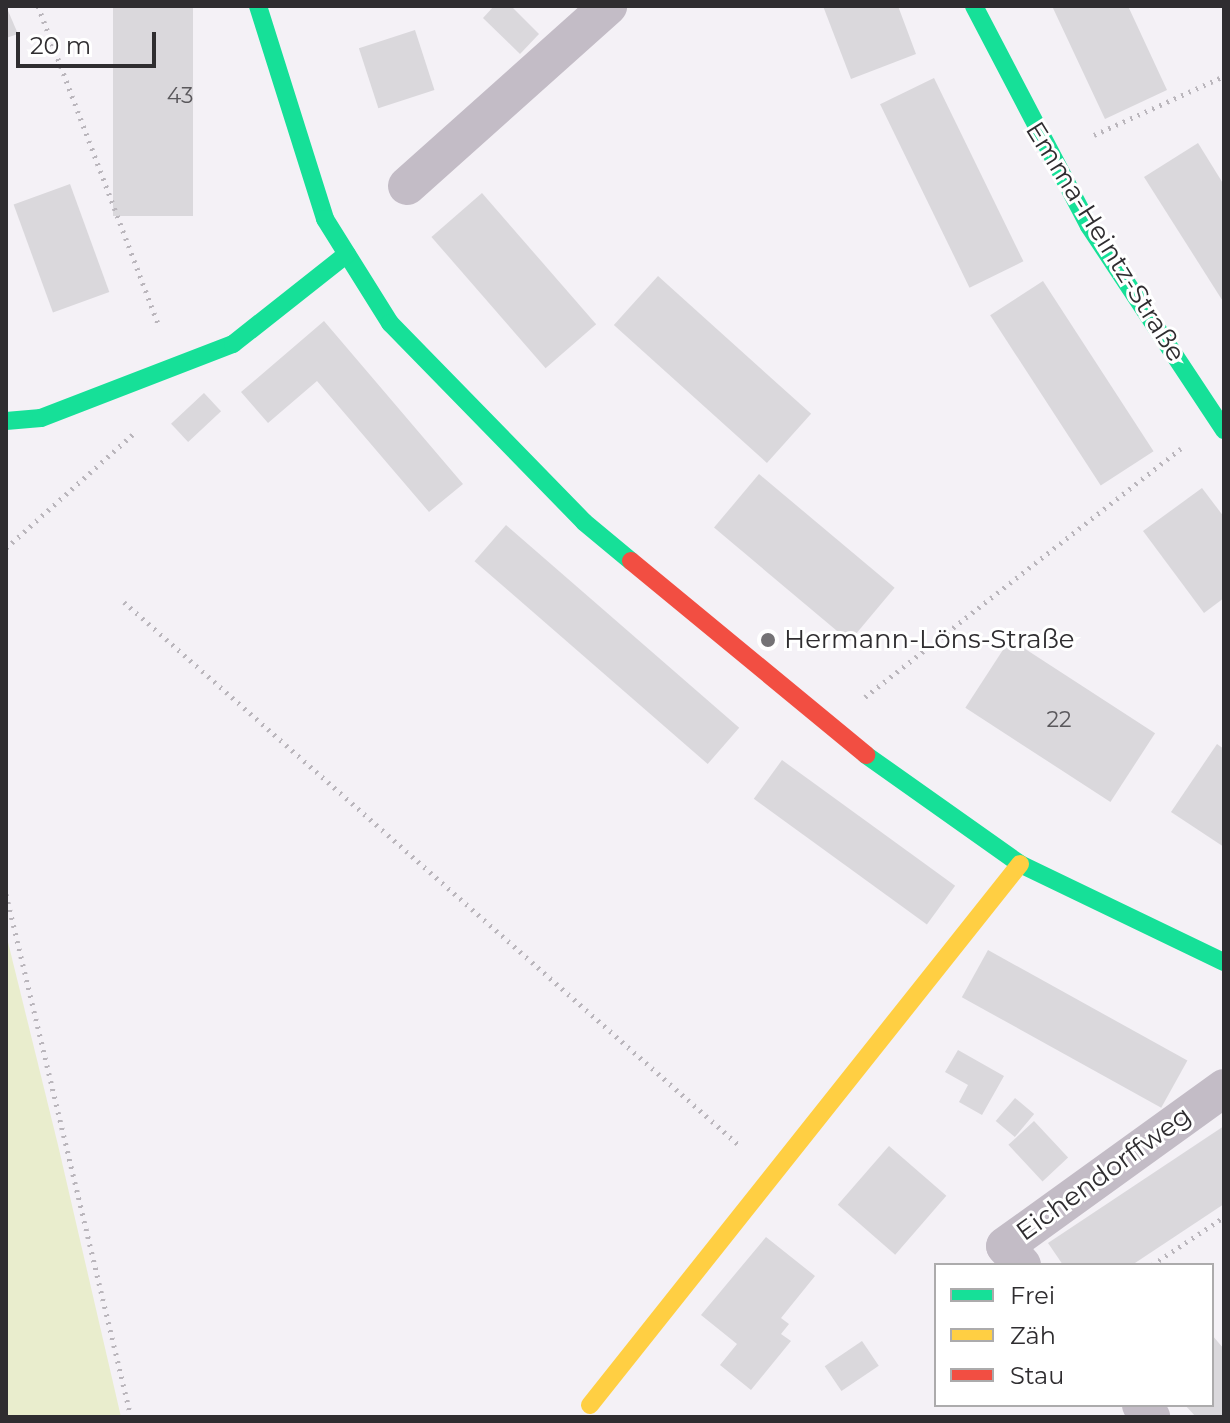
<!DOCTYPE html>
<html>
<head>
<meta charset="utf-8">
<style>
	body { margin:0 }
	#map { position:relative; width:1230px; height:1423px; overflow:hidden; background:#f4f1f6; font-family:Montserrat,sans-serif }
	div>[style] { position:absolute }
	[style*='--x'] { left:calc(var(--x)*1px); top:calc(var(--y)*1px); width:calc(var(--w)*1px); rotate:calc(var(--a)*1deg) }
	.green>* { inset:0; background:#e9edcd }
	.building>* { inset:0; background:#dad8dc; transform-origin:0 0 }
	.path>* { height:5px; margin-top:-2.5px; transform-origin:0; background:repeating-linear-gradient(90deg,#bab6bc 0 2px,transparent 0 8px) }
	.street>* { height:38px; margin:-19px; padding:0 19px; transform-origin:19px; border-radius:19px; background:#c3bcc6 }
	.fast>* { height:18px; margin:-9px; padding:0 9px; transform-origin:9px; border-radius:9px; background:#16e098 }
	.slow>* { height:18px; margin:-9px; padding:0 9px; transform-origin:9px; border-radius:9px; background:#ffcf43 }
	.jam>* { height:18px; margin:-9px; padding:0 9px; transform-origin:9px; border-radius:9px; background:#f24e42 }
	.dots>* { width:22px; height:22px; translate:-50% -50%; box-sizing:border-box; border:4px solid #fff; border-radius:50% }
	span { translate:-50% -50%; white-space:nowrap; text-align:center; line-height:1.15; -webkit-text-stroke:6px #fff; paint-order:stroke }
	.number-label { font-size:22px; color:#5a585c }
	.number-label span { -webkit-text-stroke-width:0 }
	.street-label { font-size:26px; color:#2f2d30 }
	.poi-label { font-size:26px; color:#2f2d30 }
	.left { translate:0 -50%; text-align:left }
	.frame { position:absolute; inset:0; border:8px solid #2f2d30; pointer-events:none }
	.legend { position:absolute; left:934px; top:1263px; width:280px; height:144px; box-sizing:border-box; background:#fff; border:2px solid #acabac; margin:0; padding:10px 14px; list-style:none; font-size:24px; color:#2f2d30 }
	.legend li { display:flex; align-items:center; gap:16px; height:40px }
	.legend b { width:40px; border:2px solid #acabac }
	.scale { position:absolute; left:16px; top:32px; width:140px; height:36px; box-sizing:border-box; border:4px solid #2f2d30; border-top:0; padding-left:10px; font-size:24px; line-height:28px; white-space:nowrap; color:#2f2d30; -webkit-text-stroke:6px #fff; paint-order:stroke }
</style>
</head>
<body>
<div id="map">
	<div class="green">
		<div style="clip-path:polygon(6px 934px,58px 1145px,121px 1417px,6px 1417px)"></div>
	</div>
	<div class="building">
		<div style="clip-path:polygon(6px 6px,18px 34px,6px 38px)"></div>
		<div style="left:113px;top:6px;width:80px;height:210px"></div>
		<div style="clip-path:polygon(494px 6px,511px 6px,539px 34px,520px 54px,483px 18px)"></div>
		<div style="clip-path:polygon(823px 6px,898px 6px,916px 54px,851px 79px)"></div>
		<div style="clip-path:polygon(1052px 6px,1128px 6px,1167px 90px,1105px 119px)"></div>
		<div style="left:415px;top:30px;width:63px;height:59px;rotate:72deg"></div>
		<div style="left:934px;top:78px;width:204px;height:60px;rotate:64deg"></div>
		<div style="clip-path:polygon(1198px 143px,1224px 185px,1224px 303px,1144px 177px)"></div>
		<div style="left:70px;top:184px;width:115px;height:60px;rotate:70deg"></div>
		<div style="left:482px;top:193px;width:174px;height:67px;rotate:49deg"></div>
		<div style="left:658px;top:276px;width:206px;height:66px;rotate:42deg"></div>
		<div style="left:1043px;top:281px;width:203px;height:63px;rotate:57deg"></div>
		<div style="clip-path:polygon(324px 321px,463px 484px,429px 512px,317px 381px,268px 423px,241px 392px)"></div>
		<div style="left:204px;top:393px;width:25px;height:45px;rotate:47deg"></div>
		<div style="left:759px;top:474px;width:177px;height:70px;rotate:40deg"></div>
		<div style="clip-path:polygon(1202px 488px,1224px 517px,1224px 598px,1204px 613px,1143px 531px)"></div>
		<div style="left:506px;top:525px;width:309px;height:48px;rotate:41deg"></div>
		<div style="left:1010px;top:639px;width:173px;height:82px;rotate:33deg"></div>
		<div style="clip-path:polygon(1217px 744px,1224px 749px,1224px 847px,1171px 812px)"></div>
		<div style="left:782px;top:760px;width:214px;height:48px;rotate:36deg"></div>
		<div style="left:988px;top:950px;width:228px;height:54px;rotate:29deg"></div>
		<div style="clip-path:polygon(958px 1050px,1004px 1076px,982px 1115px,959px 1102px,968px 1085px,945px 1072px)"></div>
		<div style="left:1015px;top:1098px;width:25px;height:30px;rotate:40deg"></div>
		<div style="left:1034px;top:1121px;width:50px;height:35px;rotate:47deg"></div>
		<div style="clip-path:polygon(1224px 1126px,1224px 1204px,1132px 1265px,1063px 1265px,1048px 1243px)"></div>
		<div style="left:889px;top:1146px;width:76px;height:78px;rotate:41deg"></div>
		<div style="clip-path:polygon(766px 1237px,815px 1276px,781px 1318px,789px 1324px,781px 1334px,791px 1341px,751px 1390px,720px 1365px,737px 1344px,701px 1315px)"></div>
		<div style="clip-path:polygon(1212px 1335px,1224px 1349px,1224px 1417px,1196px 1417px,1185px 1405px,1212px 1405px)"></div>
		<div style="left:862px;top:1341px;width:30px;height:45px;rotate:56deg"></div>
	</div>
	<div class="path">
		<div style="--x:38;--y:6;--w:339;--a:69.3"></div>
		<div style="--x:1094;--y:135;--w:143;--a:-24.4"></div>
		<div style="--x:6;--y:548;--w:171;--a:-41.9"></div>
		<div style="--x:124;--y:602;--w:819;--a:41.44"></div>
		<div style="--x:865;--y:697;--w:402;--a:-38.2"></div>
		<div style="--x:6;--y:894;--w:538;--a:76.56"></div>
		<div style="--x:1152;--y:1265;--w:87;--a:-33.7"></div>
	</div>
	<div class="street">
		<div style="--x:407;--y:186;--w:270;--a:-41.8"></div>
		<div style="--x:1022;--y:1265;--w:25;--a:-132"></div>
		<div style="--x:1005;--y:1246;--w:270;--a:-35.8"></div>
		<div style="--x:1141;--y:1405;--w:16;--a:50"></div>
	</div>
	<div class="fast">
		<div style="--x:258;--y:6;--w:223;--a:72.5"></div>
		<div style="--x:325;--y:219;--w:123;--a:58"></div>
		<div style="--x:390;--y:323;--w:278;--a:45.7"></div>
		<div style="--x:584;--y:522;--w:61;--a:39.7"></div>
		<div style="--x:974;--y:6;--w:248;--a:62.4"></div>
		<div style="--x:1089;--y:226;--w:245;--a:56.5"></div>
		<div style="--x:6;--y:421;--w:35;--a:-5"></div>
		<div style="--x:41;--y:418;--w:206;--a:-21.1"></div>
		<div style="--x:233;--y:344;--w:145;--a:-38.3"></div>
		<div style="--x:866;--y:755;--w:189;--a:35.3"></div>
		<div style="--x:1020;--y:864;--w:226;--a:25.7"></div>
	</div>
	<div class="slow">
		<div style="--x:590;--y:1405;--w:691;--a:-51.52"></div>
	</div>
	<div class="jam">
		<div style="--x:631;--y:561;--w:305;--a:39.5"></div>
	</div>
	<div class="dots">
		<div style="left:768px;top:640px;background:#747275"></div>
	</div>
	<div class="number-label">
		<span style="left:180px;top:96px">43</span>
		<span style="left:1059px;top:720px">22</span>
	</div>
	<div class="street-label">
		<span style="left:1105px;top:242px;rotate:58deg">Emma-Heintz-Straße</span>
		<span style="left:1104px;top:1174px;rotate:-36deg">Eichendorffweg</span>
	</div>
	<div class="poi-label">
		<span class="left" style="left:784px;top:640px">Hermann-Löns-Straße</span>
	</div>
	<div class="frame"></div>
	<ul class="legend">
	<li><b style="height:10px;background:#16e098"></b>Frei</li>
	<li><b style="height:10px;background:#ffcf43"></b>Zäh</li>
	<li><b style="height:10px;background:#f24e42"></b>Stau</li>
	</ul>
	<div class="scale">20 m</div>
</div>
</body>
</html>
